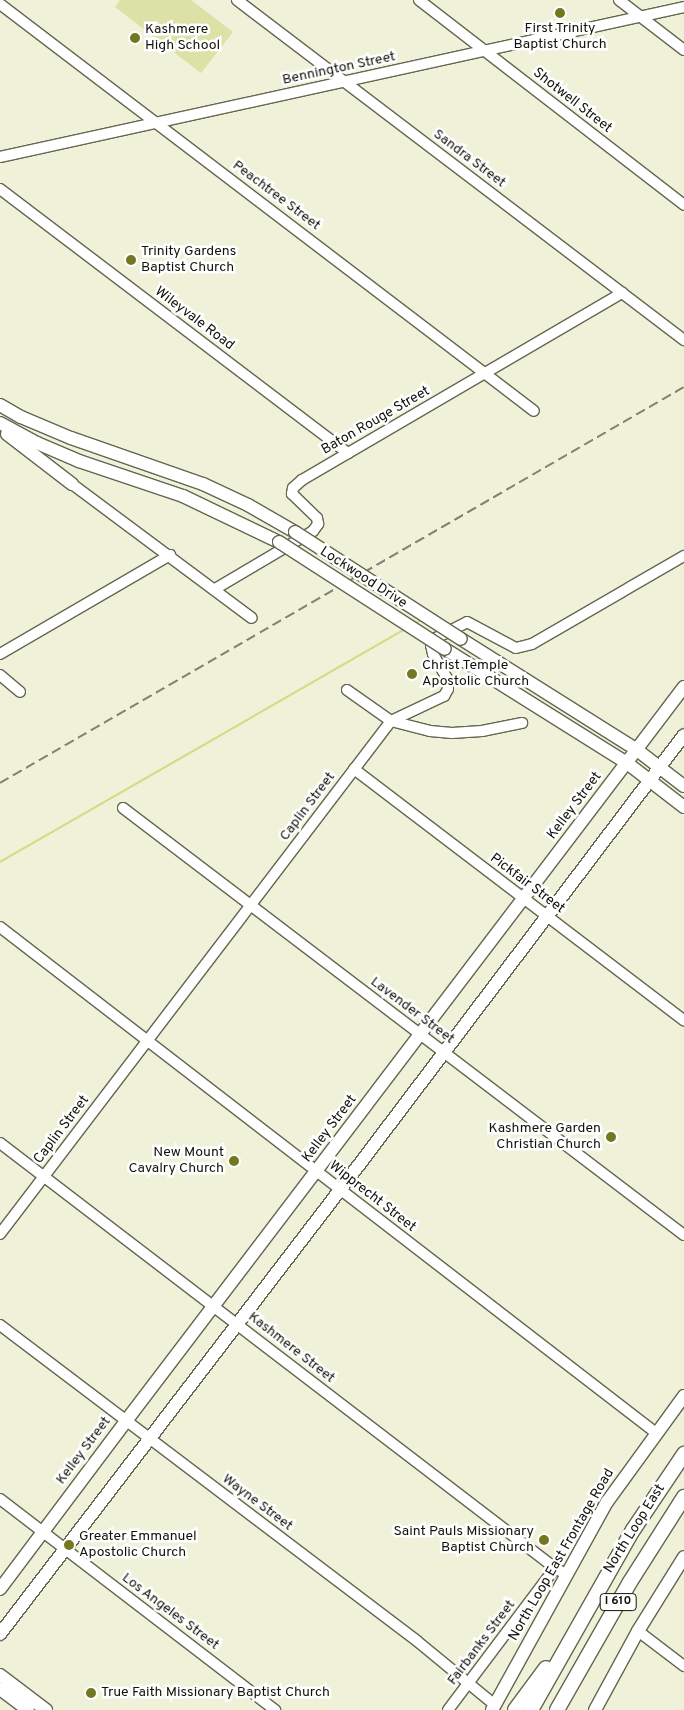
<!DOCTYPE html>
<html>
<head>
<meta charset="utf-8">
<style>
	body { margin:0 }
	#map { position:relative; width:684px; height:1710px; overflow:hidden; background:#eff1d8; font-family:Overpass,sans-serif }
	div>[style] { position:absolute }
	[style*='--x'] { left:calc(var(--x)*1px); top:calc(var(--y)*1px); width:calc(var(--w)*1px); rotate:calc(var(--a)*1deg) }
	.green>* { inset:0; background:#dce1a5 }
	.stream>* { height:2px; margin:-1px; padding:0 1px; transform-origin:1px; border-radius:1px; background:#d4da7f }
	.roads { filter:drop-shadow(1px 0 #646651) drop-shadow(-1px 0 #646651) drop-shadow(0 1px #646651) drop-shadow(0 -1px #646651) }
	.minor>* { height:10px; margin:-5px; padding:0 5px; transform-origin:5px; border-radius:5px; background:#fff }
	.major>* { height:12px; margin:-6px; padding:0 6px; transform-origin:6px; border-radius:6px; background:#fff }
	.highway>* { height:14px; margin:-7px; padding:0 7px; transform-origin:7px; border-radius:7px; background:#fff }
	.rail>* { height:2px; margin-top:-1px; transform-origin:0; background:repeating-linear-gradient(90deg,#818272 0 10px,transparent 0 15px) }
	.bridges { filter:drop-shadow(1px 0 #646651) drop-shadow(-1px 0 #646651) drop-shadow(0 1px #646651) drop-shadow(0 -1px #646651) }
	.major-bridge>* { height:12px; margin:-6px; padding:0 6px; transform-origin:6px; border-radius:6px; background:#fff }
	.dots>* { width:14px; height:14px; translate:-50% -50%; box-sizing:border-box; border:2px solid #fff; border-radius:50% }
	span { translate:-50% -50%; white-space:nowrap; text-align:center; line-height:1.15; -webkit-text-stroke:5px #fff; paint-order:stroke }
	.shield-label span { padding:1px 4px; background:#fff; border:1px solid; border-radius:4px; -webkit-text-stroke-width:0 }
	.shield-label { font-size:12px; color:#12120a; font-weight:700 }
	.poi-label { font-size:14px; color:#12120a }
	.left { translate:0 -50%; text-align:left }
	.right { translate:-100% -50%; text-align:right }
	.street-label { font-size:14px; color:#12120a }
</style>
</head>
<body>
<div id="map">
	<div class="green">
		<div style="clip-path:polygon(120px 0,191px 0,233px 32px,201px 73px,115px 7px)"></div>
	</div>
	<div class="stream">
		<div style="--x:414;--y:624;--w:10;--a:-29"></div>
		<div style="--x:0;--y:862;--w:468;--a:-29.9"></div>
	</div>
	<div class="roads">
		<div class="minor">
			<div style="--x:237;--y:0;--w:562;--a:37.26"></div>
			<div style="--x:419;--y:0;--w:335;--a:37.7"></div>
			<div style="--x:619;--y:0;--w:82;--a:37.6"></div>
			<div style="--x:0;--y:4;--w:671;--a:37.31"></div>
			<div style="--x:0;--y:157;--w:700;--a:-12.37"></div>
			<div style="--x:0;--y:189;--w:437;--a:37.2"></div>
			<div style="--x:72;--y:484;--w:224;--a:36.7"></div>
			<div style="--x:215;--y:589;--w:114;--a:-30.6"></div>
			<div style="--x:313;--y:531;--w:9;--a:-54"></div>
			<div style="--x:318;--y:524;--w:6;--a:-99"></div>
			<div style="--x:317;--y:518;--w:35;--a:-136"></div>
			<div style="--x:292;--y:494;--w:6;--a:-81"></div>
			<div style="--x:293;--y:488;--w:12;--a:-42"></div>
			<div style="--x:302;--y:480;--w:371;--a:-30.3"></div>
			<div style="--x:0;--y:654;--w:197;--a:-30.2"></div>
			<div style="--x:0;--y:675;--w:26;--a:40"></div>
			<div style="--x:347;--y:690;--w:54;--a:35.2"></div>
			<div style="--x:391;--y:721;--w:40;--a:14.4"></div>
			<div style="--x:430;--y:731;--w:22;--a:5"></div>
			<div style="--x:452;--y:733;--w:30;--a:-4"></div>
			<div style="--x:482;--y:731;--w:41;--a:-11.3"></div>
			<div style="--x:354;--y:769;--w:415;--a:37.3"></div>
			<div style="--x:123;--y:808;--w:705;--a:37.28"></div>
			<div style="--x:0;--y:927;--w:828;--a:37.64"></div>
			<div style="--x:0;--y:1143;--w:699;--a:37.44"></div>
			<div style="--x:555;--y:1568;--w:13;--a:29"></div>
			<div style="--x:0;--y:1234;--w:645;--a:-52.69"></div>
			<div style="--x:391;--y:721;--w:59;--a:-25.3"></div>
			<div style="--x:444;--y:696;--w:8;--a:-60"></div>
			<div style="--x:448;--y:689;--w:9;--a:-90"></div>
			<div style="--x:448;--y:680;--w:30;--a:-120"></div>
			<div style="--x:433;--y:654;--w:9;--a:-103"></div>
			<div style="--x:431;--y:645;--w:7;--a:-63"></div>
			<div style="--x:434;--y:639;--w:37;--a:-27"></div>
			<div style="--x:467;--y:622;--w:55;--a:28"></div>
			<div style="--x:516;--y:648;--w:16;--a:-14"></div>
			<div style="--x:532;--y:644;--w:176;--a:-30.1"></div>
			<div style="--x:0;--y:1325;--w:523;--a:37.15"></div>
			<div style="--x:417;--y:1641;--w:101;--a:39.4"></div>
			<div style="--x:0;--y:1499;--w:347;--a:37.5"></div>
			<div style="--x:638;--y:1631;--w:58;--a:37.3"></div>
			<div style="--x:448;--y:1710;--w:178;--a:-53"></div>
		</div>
		<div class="major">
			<div style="--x:0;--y:405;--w:24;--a:30"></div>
			<div style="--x:21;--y:417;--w:54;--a:22.8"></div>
			<div style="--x:71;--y:438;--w:140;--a:19.2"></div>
			<div style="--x:203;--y:484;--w:50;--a:25"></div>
			<div style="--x:248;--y:505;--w:54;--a:29.9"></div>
			<div style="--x:0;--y:423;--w:42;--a:28.4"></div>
			<div style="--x:37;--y:443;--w:46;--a:23.2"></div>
			<div style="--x:79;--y:461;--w:110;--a:18.6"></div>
			<div style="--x:183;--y:496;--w:106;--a:25.6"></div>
			<div style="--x:7;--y:434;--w:82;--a:37.6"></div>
			<div style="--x:461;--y:639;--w:208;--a:32.2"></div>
			<div style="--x:637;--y:750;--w:59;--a:37.5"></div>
			<div style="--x:445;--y:649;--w:215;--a:32.1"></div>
			<div style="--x:627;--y:763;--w:72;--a:37.7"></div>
			<div style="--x:0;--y:1589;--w:210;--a:-53.1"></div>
			<div style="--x:126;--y:1421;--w:922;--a:-52.76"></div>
			<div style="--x:0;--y:1634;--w:559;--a:-52.56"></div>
			<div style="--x:340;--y:1190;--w:570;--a:-52.91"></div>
			<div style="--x:0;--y:1675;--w:58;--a:37.3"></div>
			<div style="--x:0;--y:1689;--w:35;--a:37"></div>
			<div style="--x:492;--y:1710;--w:238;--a:-61.1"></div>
			<div style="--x:607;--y:1502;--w:131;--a:-54"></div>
			<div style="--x:595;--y:1710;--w:90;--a:-61.4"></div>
			<div style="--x:638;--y:1631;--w:87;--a:-58.1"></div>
		</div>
		<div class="highway">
			<div style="--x:515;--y:1710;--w:52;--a:-53.6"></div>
			<div style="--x:531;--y:1710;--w:207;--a:-60.5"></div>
			<div style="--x:633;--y:1530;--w:92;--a:-56.1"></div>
			<div style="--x:557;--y:1710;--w:147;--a:-60.3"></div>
			<div style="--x:630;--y:1582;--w:101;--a:-57.6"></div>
		</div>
	</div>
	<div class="rail">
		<div style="--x:0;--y:783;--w:790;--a:-30.07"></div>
	</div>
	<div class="bridges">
		<div class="major-bridge">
			<div style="--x:295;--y:532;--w:197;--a:32.8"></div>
			<div style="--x:279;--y:542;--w:197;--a:32.8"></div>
		</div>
	</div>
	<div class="dots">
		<div style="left:560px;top:13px;background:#73771f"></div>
		<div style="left:135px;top:38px;background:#73771f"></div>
		<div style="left:131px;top:260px;background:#73771f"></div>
		<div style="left:412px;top:674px;background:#73771f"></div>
		<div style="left:611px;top:1137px;background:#73771f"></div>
		<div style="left:234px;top:1161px;background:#73771f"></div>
		<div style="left:544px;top:1540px;background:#73771f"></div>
		<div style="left:69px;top:1545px;background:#73771f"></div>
		<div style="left:91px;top:1693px;background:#73771f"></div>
	</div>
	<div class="shield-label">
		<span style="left:618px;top:1602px">I 610</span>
	</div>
	<div class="poi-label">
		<span style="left:560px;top:37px">First Trinity<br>Baptist Church</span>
		<span class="left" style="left:145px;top:38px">Kashmere<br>High School</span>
		<span class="left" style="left:141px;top:260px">Trinity Gardens<br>Baptist Church</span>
		<span class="left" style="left:422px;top:674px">Christ Temple<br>Apostolic Church</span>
		<span class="right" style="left:601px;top:1137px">Kashmere Garden<br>Christian Church</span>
		<span class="right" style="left:224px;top:1161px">New Mount<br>Cavalry Church</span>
		<span class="right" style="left:534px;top:1540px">Saint Pauls Missionary<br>Baptist Church</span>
		<span class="left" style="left:79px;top:1545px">Greater Emmanuel<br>Apostolic Church</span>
		<span class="left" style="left:101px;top:1693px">True Faith Missionary Baptist Church</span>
	</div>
	<div class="street-label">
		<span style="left:339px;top:69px;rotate:-12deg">Bennington Street</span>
		<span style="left:572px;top:101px;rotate:38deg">Shotwell Street</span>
		<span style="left:469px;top:159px;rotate:37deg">Sandra Street</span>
		<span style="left:276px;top:196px;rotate:37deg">Peachtree Street</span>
		<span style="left:194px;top:319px;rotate:37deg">Wileyvale Road</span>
		<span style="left:376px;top:421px;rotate:-30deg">Baton Rouge Street</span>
		<span style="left:363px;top:578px;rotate:33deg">Lockwood Drive</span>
		<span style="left:575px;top:806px;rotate:-53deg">Kelley Street</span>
		<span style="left:308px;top:807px;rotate:-53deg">Caplin Street</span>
		<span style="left:527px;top:884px;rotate:37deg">Pickfair Street</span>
		<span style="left:412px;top:1011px;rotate:37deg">Lavender Street</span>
		<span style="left:330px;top:1129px;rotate:-53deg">Kelley Street</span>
		<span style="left:62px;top:1130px;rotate:-53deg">Caplin Street</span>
		<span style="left:372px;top:1197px;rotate:38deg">Wipprecht Street</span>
		<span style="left:291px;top:1348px;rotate:38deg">Kashmere Street</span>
		<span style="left:84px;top:1451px;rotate:-53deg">Kelley Street</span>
		<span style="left:257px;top:1503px;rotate:37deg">Wayne Street</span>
		<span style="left:635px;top:1529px;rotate:-58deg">North Loop East</span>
		<span style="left:562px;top:1555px;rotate:-60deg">North Loop East Frontage Road</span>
		<span style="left:170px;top:1612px;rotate:37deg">Los Angeles Street</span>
		<span style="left:482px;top:1643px;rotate:-53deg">Fairbanks Street</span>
	</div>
</div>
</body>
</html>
